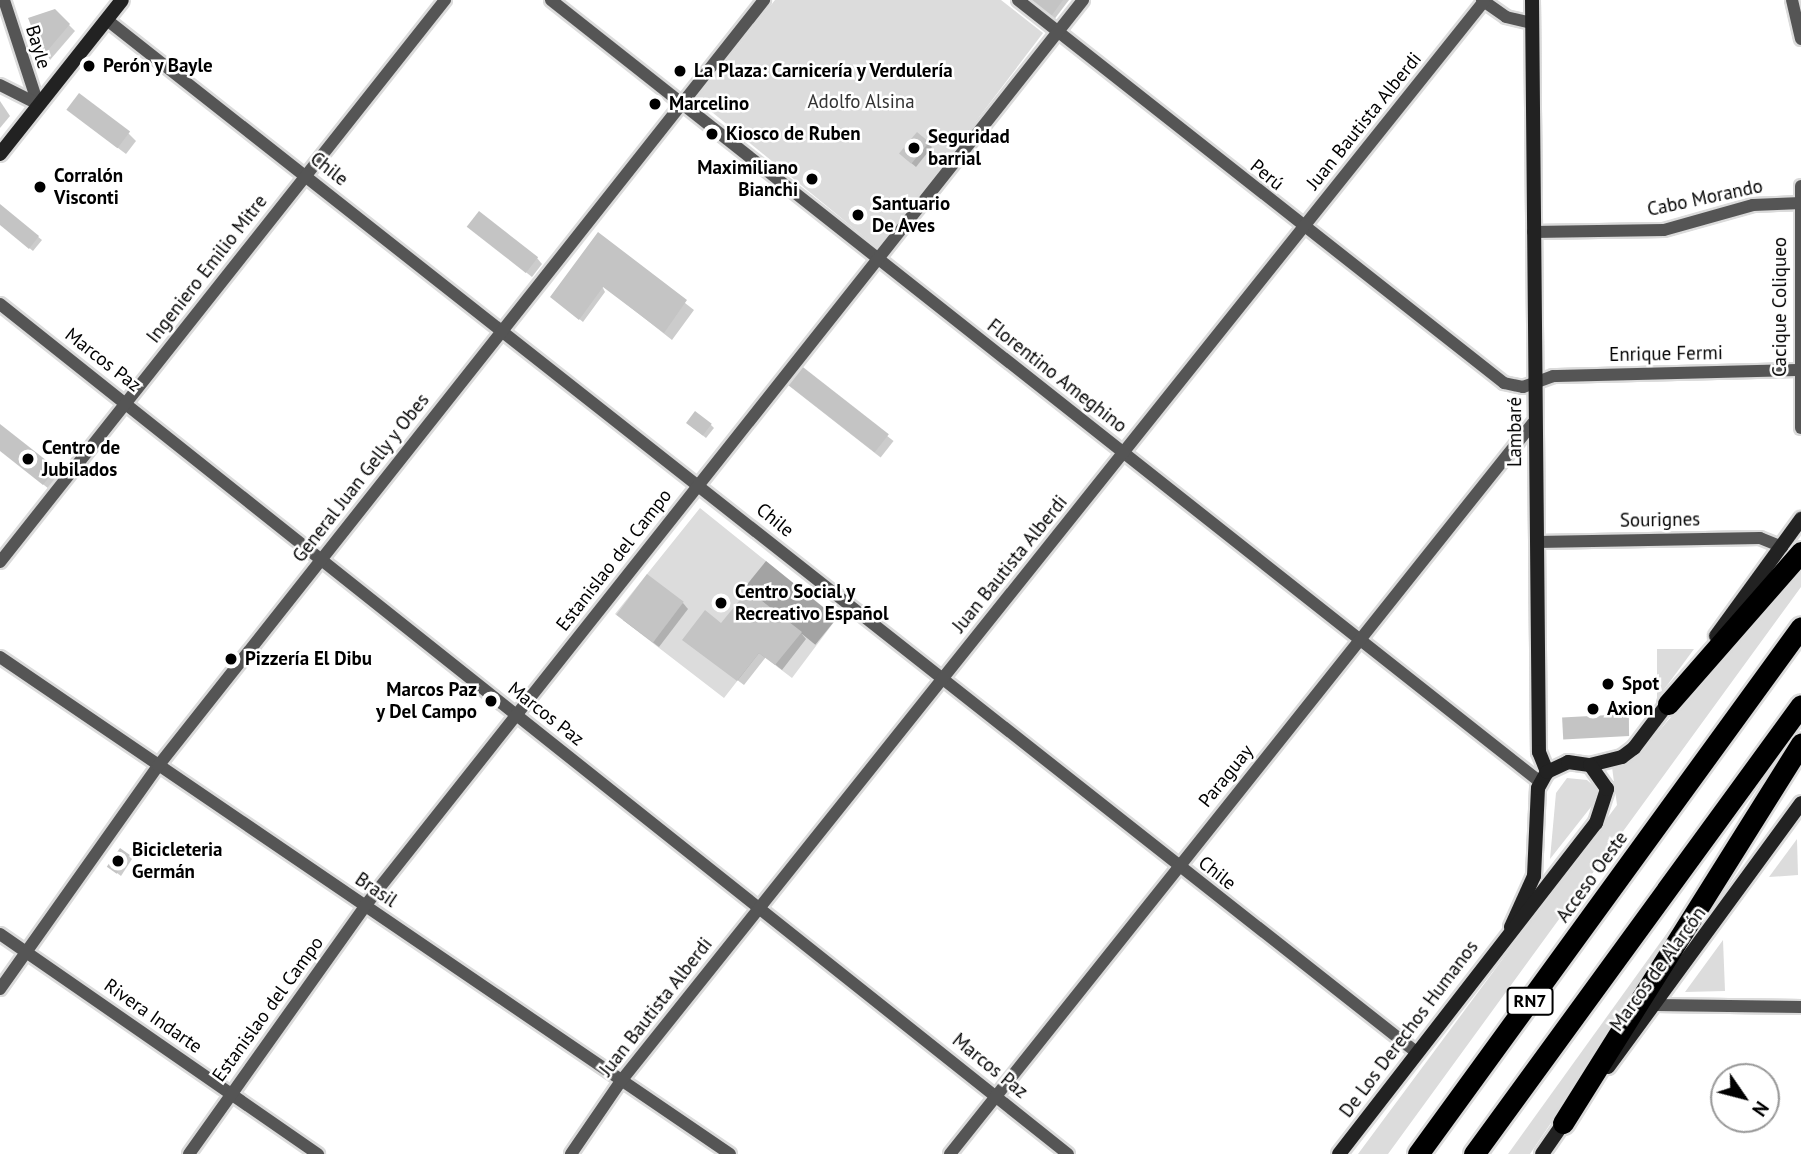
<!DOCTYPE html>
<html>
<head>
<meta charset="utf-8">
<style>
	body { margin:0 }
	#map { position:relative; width:1801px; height:1154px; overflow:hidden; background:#fff; font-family:"PT Sans",sans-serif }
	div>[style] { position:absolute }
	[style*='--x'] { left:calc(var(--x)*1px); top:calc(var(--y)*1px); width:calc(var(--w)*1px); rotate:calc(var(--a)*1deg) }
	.green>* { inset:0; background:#dcdcdc }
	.water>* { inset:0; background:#a3a3a3; transform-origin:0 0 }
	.shadow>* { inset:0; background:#0003; transform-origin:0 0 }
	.building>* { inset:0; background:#c4c4c4; transform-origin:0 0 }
	.roads { filter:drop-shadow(2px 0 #dbdbdb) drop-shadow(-2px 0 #dbdbdb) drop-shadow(0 2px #dbdbdb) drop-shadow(0 -2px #dbdbdb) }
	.street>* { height:12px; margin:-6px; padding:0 6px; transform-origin:6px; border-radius:6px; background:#555 }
	.secondary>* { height:14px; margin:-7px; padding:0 7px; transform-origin:7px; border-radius:7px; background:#222 }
	.highway>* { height:21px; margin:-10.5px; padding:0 10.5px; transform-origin:10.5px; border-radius:10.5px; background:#000 }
	.dots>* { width:19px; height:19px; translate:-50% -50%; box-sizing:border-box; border:4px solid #fff; border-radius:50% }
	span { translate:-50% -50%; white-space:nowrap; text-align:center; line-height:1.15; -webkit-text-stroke:5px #fff; paint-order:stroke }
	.shield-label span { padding:2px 5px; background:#fff; border:2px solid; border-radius:5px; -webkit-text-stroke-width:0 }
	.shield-label { font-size:18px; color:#000; font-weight:700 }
	.street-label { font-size:19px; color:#000 }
	.poi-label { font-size:19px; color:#000; font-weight:700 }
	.left { translate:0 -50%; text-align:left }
	.right { translate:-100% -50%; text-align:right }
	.park-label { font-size:19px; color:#333 }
	.north { position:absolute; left:1710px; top:1063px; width:70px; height:70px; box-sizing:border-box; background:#fff; border:2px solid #999; border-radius:50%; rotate:125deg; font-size:19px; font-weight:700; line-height:28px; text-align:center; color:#000 }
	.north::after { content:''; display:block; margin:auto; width:24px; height:32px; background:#000; clip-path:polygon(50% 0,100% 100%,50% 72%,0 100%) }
</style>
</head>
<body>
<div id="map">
	<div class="green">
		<div style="clip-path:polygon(775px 0,1001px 0,1043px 33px,879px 249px,696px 99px)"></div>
		<div style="clip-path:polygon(700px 508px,837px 618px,792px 678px,759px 653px,724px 698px,615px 614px)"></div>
		<div style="clip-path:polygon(1801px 563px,1801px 587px,1388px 1154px,1358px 1154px,1617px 805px,1612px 767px,1643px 750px)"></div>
		<div style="clip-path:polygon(1657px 649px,1694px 649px,1657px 699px)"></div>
		<div style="clip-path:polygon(1567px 778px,1587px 780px,1596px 788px,1598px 798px,1550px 859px,1556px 793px)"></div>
		<div style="clip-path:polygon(1797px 839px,1798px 875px,1769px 877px)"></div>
		<div style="clip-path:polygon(1693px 897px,1599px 1052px,1530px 1154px,1508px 1154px)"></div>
		<div style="clip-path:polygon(1723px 940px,1725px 991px,1685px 992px)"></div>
	</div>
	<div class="water">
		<div style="left:766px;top:561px;width:91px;height:34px;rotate:39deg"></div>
	</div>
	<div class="shadow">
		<div style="clip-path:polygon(1034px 0,1069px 0,1053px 21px)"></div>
		<div style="clip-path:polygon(55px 11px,75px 31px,50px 60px,30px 19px)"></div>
		<div style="clip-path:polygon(0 101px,10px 116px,0 128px)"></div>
		<div style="clip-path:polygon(77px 117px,128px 133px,136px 141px,126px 154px)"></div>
		<div style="clip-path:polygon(917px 134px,932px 147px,916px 167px,904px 157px)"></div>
		<div style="clip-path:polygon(0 206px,42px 240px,33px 251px,0 224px)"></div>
		<div style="clip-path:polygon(475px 232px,537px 258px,542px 264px,532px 277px)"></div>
		<div style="clip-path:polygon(598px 235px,694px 310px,672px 340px,601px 284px,605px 292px,583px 322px,556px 300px)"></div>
		<div style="left:799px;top:367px;width:120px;height:21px;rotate:38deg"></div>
		<div style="clip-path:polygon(711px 425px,714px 428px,706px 438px,692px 427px)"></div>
		<div style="clip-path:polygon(0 426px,60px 475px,49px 489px,0 450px)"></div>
		<div style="clip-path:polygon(683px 603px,688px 609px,659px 647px,623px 620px)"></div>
		<div style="clip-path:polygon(722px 626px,801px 633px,806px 639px,782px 670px,766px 657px,744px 685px,690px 645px)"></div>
		<div style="clip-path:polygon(1629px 717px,1629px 736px,1564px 736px,1628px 716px)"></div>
		<div style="clip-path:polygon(129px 856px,132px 859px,121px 876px,113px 870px)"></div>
	</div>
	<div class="building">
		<div style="clip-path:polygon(1032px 0,1063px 0,1049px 19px,1029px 3px)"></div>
		<div style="clip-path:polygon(55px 9px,70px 24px,43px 56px,28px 18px)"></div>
		<div style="left:79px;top:93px;width:64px;height:21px;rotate:37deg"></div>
		<div style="left:917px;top:132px;width:16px;height:28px;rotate:40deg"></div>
		<div style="clip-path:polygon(0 204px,39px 236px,29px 249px,0 225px)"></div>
		<div style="left:479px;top:211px;width:75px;height:20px;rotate:38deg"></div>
		<div style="clip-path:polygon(598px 232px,687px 300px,664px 333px,603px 287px,579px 320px,550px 297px)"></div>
		<div style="left:799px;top:364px;width:114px;height:23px;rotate:38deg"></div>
		<div style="left:695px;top:411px;width:21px;height:15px;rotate:37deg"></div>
		<div style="clip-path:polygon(0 424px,56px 468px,43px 485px,0 451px)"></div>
		<div style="left:647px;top:574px;width:46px;height:51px;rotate:37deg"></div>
		<div style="clip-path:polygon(748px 590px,802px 632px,775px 665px,759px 653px,737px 681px,682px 640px,705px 610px,721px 623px)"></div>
		<div style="left:1628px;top:714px;width:22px;height:66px;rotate:87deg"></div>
		<div style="left:120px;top:848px;width:12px;height:23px;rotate:35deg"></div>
	</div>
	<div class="roads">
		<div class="street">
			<div style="--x:4;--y:0;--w:109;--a:71.9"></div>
			<div style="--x:551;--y:0;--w:1261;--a:38.33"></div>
			<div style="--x:1018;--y:0;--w:619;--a:38.24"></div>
			<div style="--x:1504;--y:383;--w:19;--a:12"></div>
			<div style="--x:1523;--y:387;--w:32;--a:-20"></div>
			<div style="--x:1553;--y:376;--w:248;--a:-1.4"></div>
			<div style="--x:1482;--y:0;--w:29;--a:35"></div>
			<div style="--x:1506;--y:17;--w:27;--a:13"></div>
			<div style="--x:1792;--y:0;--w:40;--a:77"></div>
			<div style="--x:107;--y:20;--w:1667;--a:38.25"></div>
			<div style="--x:0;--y:85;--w:42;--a:26.6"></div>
			<div style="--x:1801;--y:186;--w:242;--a:90"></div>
			<div style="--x:1533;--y:232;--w:131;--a:-0.9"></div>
			<div style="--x:1664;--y:230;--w:92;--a:-15.7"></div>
			<div style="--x:1753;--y:205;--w:48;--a:-2.4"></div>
			<div style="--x:0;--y:304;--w:1365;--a:38.52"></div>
			<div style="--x:1537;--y:542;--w:223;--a:-1"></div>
			<div style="--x:1760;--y:538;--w:24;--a:22"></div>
			<div style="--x:0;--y:562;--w:717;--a:-51.63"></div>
			<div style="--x:0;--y:657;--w:883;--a:34.25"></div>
			<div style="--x:0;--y:934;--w:387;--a:34.7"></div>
			<div style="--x:0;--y:989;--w:273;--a:-54.7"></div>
			<div style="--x:158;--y:766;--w:977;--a:-51.65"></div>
			<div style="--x:1657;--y:1005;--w:144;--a:0.8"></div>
			<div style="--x:189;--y:1154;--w:304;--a:-54.6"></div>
			<div style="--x:365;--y:906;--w:1156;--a:-51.6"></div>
			<div style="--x:571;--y:1154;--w:88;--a:-55.6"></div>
			<div style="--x:621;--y:1081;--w:1382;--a:-51.37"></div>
			<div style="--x:950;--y:1154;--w:935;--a:-51.43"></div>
		</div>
		<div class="secondary">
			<div style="--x:1532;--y:0;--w:752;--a:89.47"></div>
			<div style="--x:1539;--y:752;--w:22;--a:68"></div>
			<div style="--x:0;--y:154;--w:196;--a:-51.6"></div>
			<div style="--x:1716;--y:636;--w:145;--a:-54"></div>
			<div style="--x:1511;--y:927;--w:56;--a:-65.7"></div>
			<div style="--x:1534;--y:876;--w:88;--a:-87.4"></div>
			<div style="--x:1538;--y:788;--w:18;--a:-61"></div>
			<div style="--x:1547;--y:772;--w:23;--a:-25"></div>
			<div style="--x:1568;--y:762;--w:22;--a:8"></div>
			<div style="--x:1590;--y:765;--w:33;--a:-14"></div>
			<div style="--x:1622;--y:757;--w:15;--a:-37"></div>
			<div style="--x:1634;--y:748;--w:63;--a:-52.8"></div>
			<div style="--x:1608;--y:1067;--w:327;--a:-53.8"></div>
			<div style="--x:1339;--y:1154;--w:419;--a:-52.2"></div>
			<div style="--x:1596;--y:823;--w:36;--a:-72"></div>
			<div style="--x:1607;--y:789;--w:29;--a:-125"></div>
			<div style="--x:1542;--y:1154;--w:44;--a:-55.2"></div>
		</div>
		<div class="highway">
			<div style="--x:1668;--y:704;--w:202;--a:-48.8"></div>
			<div style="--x:1563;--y:1123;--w:448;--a:-57.9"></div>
			<div style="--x:1418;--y:1154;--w:651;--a:-53.99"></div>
			<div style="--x:1474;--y:1154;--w:555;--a:-53.93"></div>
		</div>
	</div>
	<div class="dots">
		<div style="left:89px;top:66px;background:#000"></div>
		<div style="left:680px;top:71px;background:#000"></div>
		<div style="left:655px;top:104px;background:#000"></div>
		<div style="left:712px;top:134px;background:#000"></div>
		<div style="left:914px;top:148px;background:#000"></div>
		<div style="left:812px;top:179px;background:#000"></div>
		<div style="left:40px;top:187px;background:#000"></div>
		<div style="left:858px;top:215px;background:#000"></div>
		<div style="left:28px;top:459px;background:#000"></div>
		<div style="left:721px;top:603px;background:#000"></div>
		<div style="left:231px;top:659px;background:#000"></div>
		<div style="left:1608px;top:684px;background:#000"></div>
		<div style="left:491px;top:701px;background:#000"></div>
		<div style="left:1593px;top:709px;background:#000"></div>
		<div style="left:118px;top:861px;background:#000"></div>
	</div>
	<div class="shield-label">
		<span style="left:1530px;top:1001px">RN7</span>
	</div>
	<div class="street-label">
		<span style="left:38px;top:47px;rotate:73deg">Bayle</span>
		<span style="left:1364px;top:121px;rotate:-51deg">Juan Bautista Alberdi</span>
		<span style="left:329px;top:169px;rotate:38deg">Chile</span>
		<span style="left:1267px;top:175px;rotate:39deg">Perú</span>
		<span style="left:1705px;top:198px;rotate:-12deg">Cabo Morando</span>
		<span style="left:207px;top:269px;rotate:-52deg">Ingeniero Emilio Mitre</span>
		<span style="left:1780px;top:307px;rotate:-90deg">Cacique Coliqueo</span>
		<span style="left:1666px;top:354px;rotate:-1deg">Enrique Fermi</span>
		<span style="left:103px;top:360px;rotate:38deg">Marcos Paz</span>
		<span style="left:1057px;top:376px;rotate:38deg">Florentino Ameghino</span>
		<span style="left:1515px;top:432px;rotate:-90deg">Lambaré</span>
		<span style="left:361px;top:478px;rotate:-52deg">General Juan Gelly y Obes</span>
		<span style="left:775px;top:520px;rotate:39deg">Chile</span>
		<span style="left:1660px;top:520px;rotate:-1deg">Sourignes</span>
		<span style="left:614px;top:560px;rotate:-52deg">Estanislao del Campo</span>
		<span style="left:1010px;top:564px;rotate:-51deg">Juan Bautista Alberdi</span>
		<span style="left:546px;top:714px;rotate:38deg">Marcos Paz</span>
		<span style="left:1226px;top:776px;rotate:-51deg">Paraguay</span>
		<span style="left:1217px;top:873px;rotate:38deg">Chile</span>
		<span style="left:1592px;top:877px;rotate:-54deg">Acceso Oeste</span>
		<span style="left:376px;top:890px;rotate:34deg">Brasil</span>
		<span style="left:1658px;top:969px;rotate:-54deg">Marcos de Alarcón</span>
		<span style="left:656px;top:1007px;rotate:-52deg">Juan Bautista Alberdi</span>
		<span style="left:268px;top:1009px;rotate:-54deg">Estanislao del Campo</span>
		<span style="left:153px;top:1016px;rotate:35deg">Rivera Indarte</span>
		<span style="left:1409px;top:1029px;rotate:-53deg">De Los Derechos Humanos</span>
		<span style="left:990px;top:1066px;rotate:39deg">Marcos Paz</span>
	</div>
	<div class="poi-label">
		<span class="left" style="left:103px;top:66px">Perón y Bayle</span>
		<span class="left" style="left:694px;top:71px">La Plaza: Carnicería y Verdulería</span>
		<span class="left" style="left:669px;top:104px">Marcelino</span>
		<span class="left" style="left:726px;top:134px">Kiosco de Ruben</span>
		<span class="left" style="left:928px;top:148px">Seguridad<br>barrial</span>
		<span class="right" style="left:798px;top:179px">Maximiliano<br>Bianchi</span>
		<span class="left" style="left:54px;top:187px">Corralón<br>Visconti</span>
		<span class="left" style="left:872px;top:215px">Santuario<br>De Aves</span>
		<span class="left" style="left:42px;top:459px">Centro de<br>Jubilados</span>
		<span class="left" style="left:735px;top:603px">Centro Social y<br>Recreativo Español</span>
		<span class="left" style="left:245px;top:659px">Pizzería El Dibu</span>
		<span class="left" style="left:1622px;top:684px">Spot</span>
		<span class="right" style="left:477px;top:701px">Marcos Paz<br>y Del Campo</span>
		<span class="left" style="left:1607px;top:709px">Axion</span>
		<span class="left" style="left:132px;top:861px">Bicicleteria<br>Germán</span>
	</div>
	<div class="park-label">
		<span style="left:861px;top:102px">Adolfo Alsina</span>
	</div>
	<div class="north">N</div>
</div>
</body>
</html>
